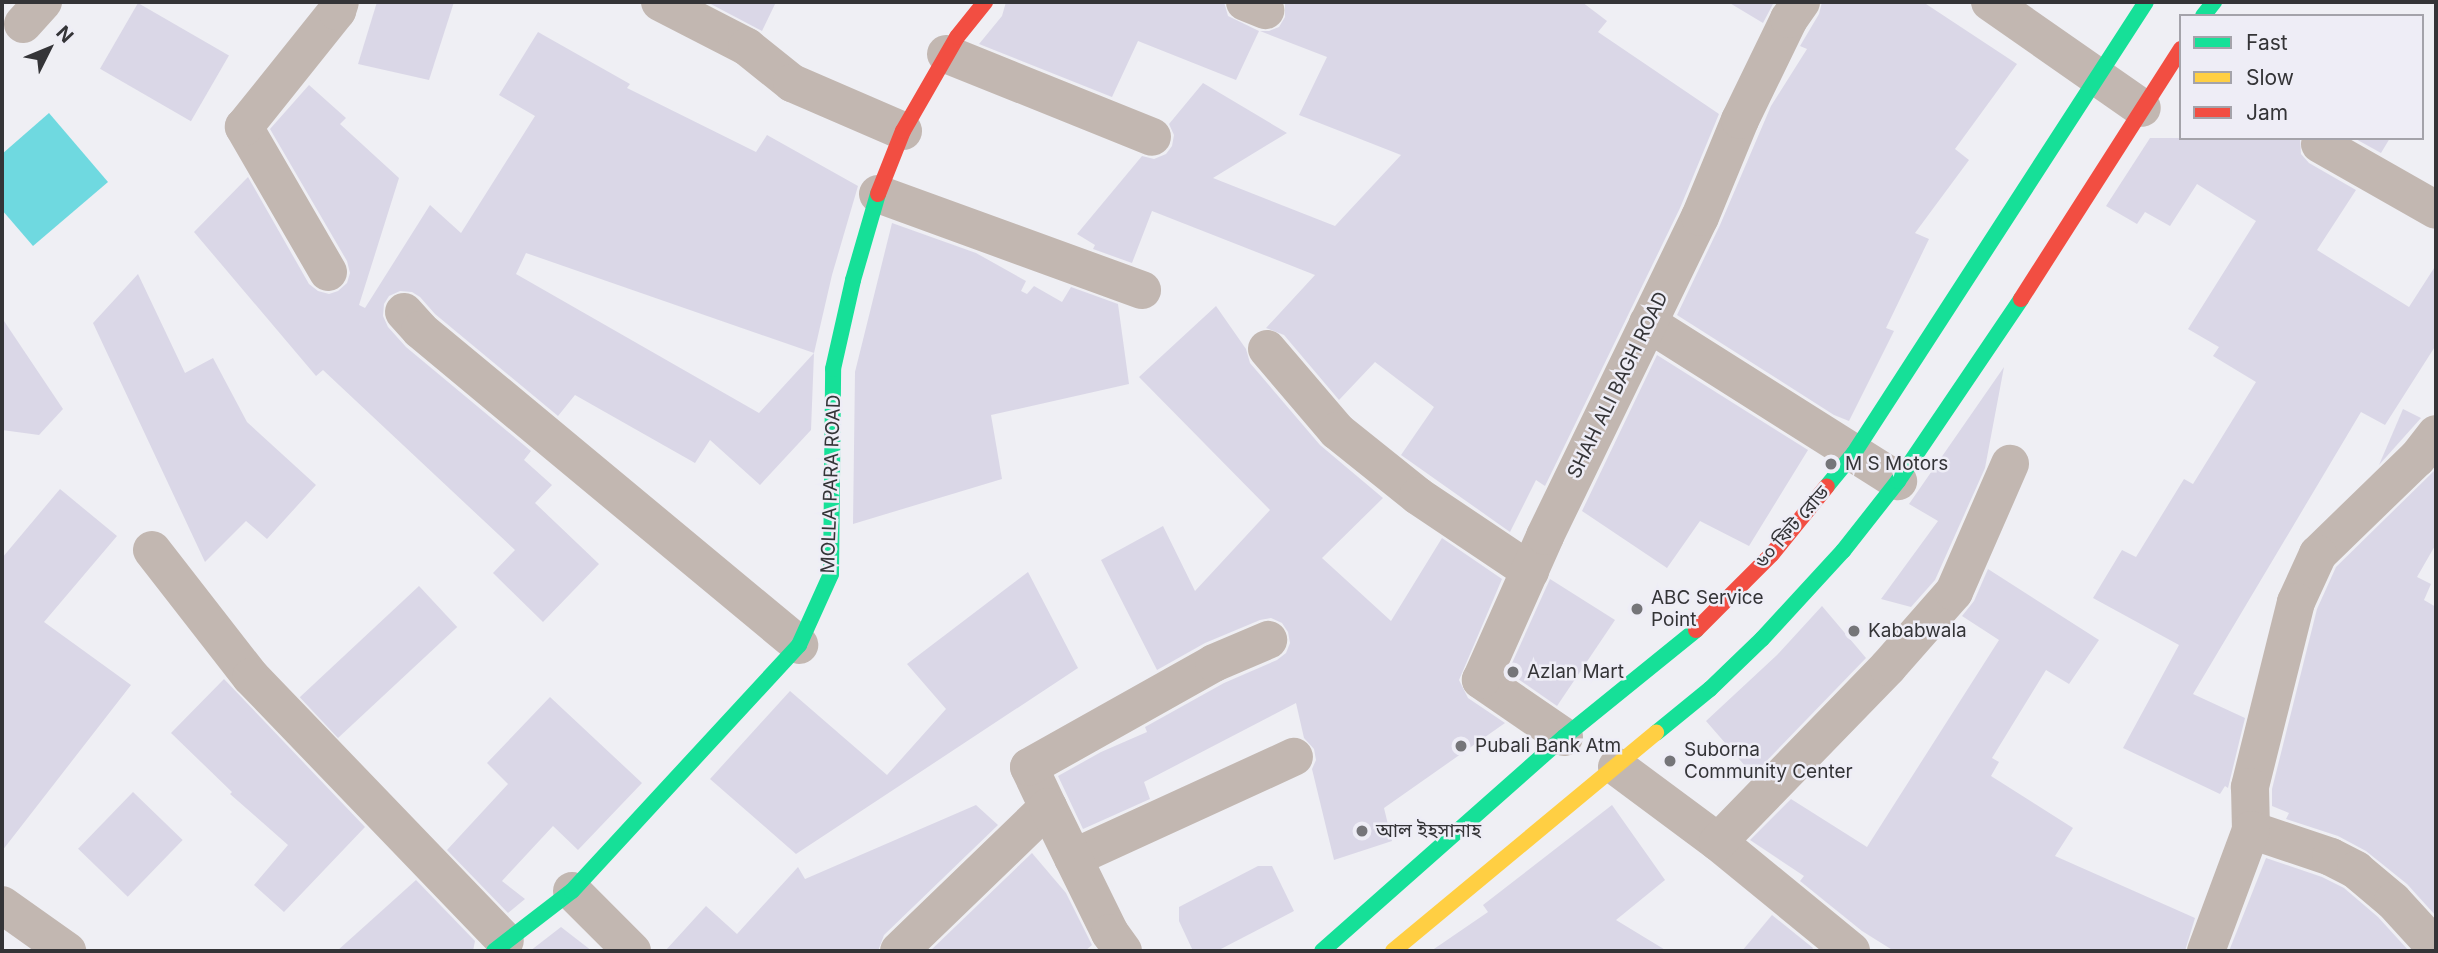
<!DOCTYPE html>
<html>
<head>
<meta charset="utf-8">
<style>
	body { margin:0 }
	#map { position:relative; width:2438px; height:953px; overflow:hidden; background:#efeff4; font-family:Inter,"Noto Sans Bengali",sans-serif }
	div>[style] { position:absolute }
	[style*='--x'] { left:calc(var(--x)*1px); top:calc(var(--y)*1px); width:calc(var(--w)*1px); rotate:calc(var(--a)*1deg) }
	.water>* { inset:0; background:#6fd9e0 }
	.building>* { inset:0; background:#dad7e7; transform-origin:0 0 }
	.street>* { height:38px; margin:-19px; padding:0 19px; transform-origin:19px; border-radius:19px; background:#c2b7b1 }
	.fast>* { height:16px; margin:-8px; padding:0 8px; transform-origin:8px; border-radius:8px; background:#16e098 }
	.slow>* { height:16px; margin:-8px; padding:0 8px; transform-origin:8px; border-radius:8px; background:#ffcf43 }
	.jam>* { height:16px; margin:-8px; padding:0 8px; transform-origin:8px; border-radius:8px; background:#f24e42 }
	.dots>* { width:19px; height:19px; translate:-50% -50%; box-sizing:border-box; border:4px solid #eeedf6; border-radius:50% }
	span { translate:-50% -50%; white-space:nowrap; text-align:center; line-height:1.15; -webkit-text-stroke:5px #eeedf6; paint-order:stroke }
	.street-label { font-size:19px; color:#343437 }
	.poi-label { font-size:19px; color:#343437 }
	.left { translate:0 -50%; text-align:left }
	.frame { position:absolute; inset:0; border:4px solid #343437; pointer-events:none }
	.legend { position:absolute; left:2179px; top:14px; width:245px; height:126px; box-sizing:border-box; background:#eeedf6; border:2px solid #a4a3aa; margin:0; padding:9px 12px; list-style:none; font-size:21px; color:#343437 }
	.legend li { display:flex; align-items:center; gap:14px; height:35px }
	.legend b { width:35px; border:2px solid #a4a3aa }
	.north { position:absolute; left:14px; top:14px; width:70px; height:70px; -webkit-text-stroke:5px #eeedf6; paint-order:stroke; rotate:47deg; font-size:19px; font-weight:700; line-height:28px; text-align:center; color:#343437 }
	.north::after { content:''; display:block; margin:auto; width:24px; height:32px; background:#343437; clip-path:polygon(50% 0,100% 100%,50% 72%,0 100%) }
</style>
</head>
<body>
<div id="map">
	<div class="water">
		<div style="clip-path:polygon(49px 113px,108px 182px,33px 246px,2px 210px,2px 154px)"></div>
	</div>
	<div class="building">
		<div style="clip-path:polygon(377px 2px,454px 2px,429px 80px,358px 64px)"></div>
		<div style="clip-path:polygon(707px 2px,776px 2px,762px 31px)"></div>
		<div style="clip-path:polygon(1006px 2px,1224px 2px,1228px 16px,1259px 31px,1236px 80px,1138px 41px,1112px 97px,979px 44px,1002px 16px)"></div>
		<div style="clip-path:polygon(1285px 2px,1582px 2px,1607px 21px,1598px 32px,1719px 114px,1680px 208px,1545px 486px,1536px 480px,1510px 532px,1401px 455px,1434px 407px,1375px 362px,1339px 400px,1284px 335px,1266px 328px,1315px 275px,1152px 211px,1132px 263px,1093px 249px,1095px 245px,1077px 234px,1142px 156px,1154px 159px,1166px 154px,1172px 146px,1174px 135px,1169px 124px,1203px 83px,1287px 133px,1213px 178px,1335px 226px,1401px 155px,1299px 115px,1327px 57px,1260px 31px,1269px 31px,1279px 27px,1285px 17px)"></div>
		<div style="clip-path:polygon(1728px 2px,1774px 2px,1763px 23px)"></div>
		<div style="clip-path:polygon(1822px 2px,1923px 2px,2017px 64px,1955px 149px,1969px 160px,1915px 233px,1929px 239px,1886px 328px,1894px 331px,1849px 421px,1834px 415px,1677px 315px,1720px 225px,1771px 106px,1807px 49px,1800px 46px,1819px 14px)"></div>
		<div style="left:138px;top:3px;width:105px;height:76px;rotate:30deg"></div>
		<div style="clip-path:polygon(538px 32px,630px 84px,627px 88px,756px 152px,767px 135px,858px 186px,832px 275px,814px 353px,526px 253px,516px 274px,759px 413px,814px 353px,811px 430px,760px 485px,710px 440px,695px 463px,575px 395px,558px 416px,435px 314px,420px 297px,412px 292px,400px 291px,389px 296px,384px 304px,383px 316px,388px 327px,406px 347px,531px 451px,524px 460px,552px 485px,535px 503px,599px 564px,543px 622px,493px 573px,515px 550px,323px 370px,316px 376px,194px 232px,248px 177px,309px 284px,318px 291px,329px 294px,338px 291px,347px 283px,350px 273px,347px 261px,270px 129px,309px 85px,346px 118px,340px 124px,399px 178px,359px 305px,365px 308px,430px 205px,461px 233px,535px 116px,499px 95px)"></div>
		<div style="clip-path:polygon(2150px 138px,2300px 138px,2301px 154px,2309px 163px,2356px 190px,2317px 250px,2409px 307px,2436px 265px,2436px 345px,2385px 425px,2361px 412px,2193px 694px,2245px 718px,2228px 788px,2225px 786px,2220px 794px,2123px 748px,2179px 645px,2093px 598px,2122px 550px,2136px 557px,2184px 479px,2193px 484px,2256px 382px,2213px 356px,2219px 347px,2188px 329px,2256px 221px,2197px 184px,2170px 226px,2145px 212px,2137px 224px,2106px 206px)"></div>
		<div style="clip-path:polygon(2354px 138px,2390px 138px,2381px 153px)"></div>
		<div style="clip-path:polygon(892px 223px,976px 253px,1026px 281px,1021px 291px,1027px 294px,1034px 286px,1062px 302px,1071px 287px,1118px 304px,1129px 384px,991px 415px,1002px 479px,853px 524px,855px 372px)"></div>
		<div style="clip-path:polygon(138px 274px,185px 373px,213px 358px,247px 422px,316px 485px,267px 539px,246px 521px,205px 562px,93px 323px)"></div>
		<div style="clip-path:polygon(1216px 306px,1246px 349px,1250px 363px,1320px 445px,1383px 498px,1322px 558px,1391px 621px,1442px 538px,1502px 579px,1459px 680px,1468px 698px,1505px 723px,1384px 808px,1392px 841px,1334px 860px,1312px 769px,1316px 760px,1314px 749px,1304px 738px,1296px 703px,1144px 782px,1150px 799px,1083px 829px,1058px 776px,1101px 752px,1147px 732px,1145px 727px,1224px 683px,1277px 660px,1286px 653px,1290px 643px,1288px 632px,1282px 623px,1271px 618px,1260px 620px,1205px 643px,1157px 670px,1101px 560px,1163px 526px,1195px 591px,1270px 510px,1139px 377px)"></div>
		<div style="clip-path:polygon(2px 318px,63px 409px,39px 435px,2px 430px)"></div>
		<div style="clip-path:polygon(1657px 355px,1808px 450px,1749px 546px,1700px 521px,1667px 568px,1582px 511px)"></div>
		<div style="clip-path:polygon(2004px 367px,1985px 468px,1935px 580px,1911px 607px,1881px 599px,1938px 521px,1909px 504px)"></div>
		<div style="clip-path:polygon(2403px 409px,2421px 418px,2379px 465px)"></div>
		<div style="clip-path:polygon(2436px 469px,2436px 544px,2417px 577px,2431px 584px,2424px 600px,2436px 607px,2436px 916px,2407px 884px,2366px 851px,2338px 836px,2286px 819px,2289px 813px,2272px 806px,2272px 789px,2317px 609px,2336px 567px)"></div>
		<div style="clip-path:polygon(60px 489px,117px 536px,44px 622px,131px 685px,2px 851px,2px 558px)"></div>
		<div style="clip-path:polygon(1988px 569px,2099px 640px,2069px 684px,2046px 670px,1992px 758px,1999px 762px,1991px 776px,2073px 828px,2055px 856px,2195px 918px,2185px 951px,1894px 951px,1862px 931px,1800px 881px,1804px 876px,1750px 840px,1791px 799px,1867px 847px,1999px 640px,1962px 616px,1974px 601px)"></div>
		<div style="clip-path:polygon(1028px 572px,1078px 668px,796px 854px,710px 779px,790px 691px,887px 775px,946px 709px,907px 664px)"></div>
		<div style="clip-path:polygon(1550px 579px,1615px 620px,1557px 706px,1508px 672px)"></div>
		<div style="left:419px;top:586px;width:56px;height:163px;rotate:47deg"></div>
		<div style="clip-path:polygon(1822px 606px,1866px 658px,1753px 775px,1706px 721px,1777px 655px)"></div>
		<div style="clip-path:polygon(224px 679px,365px 827px,284px 912px,254px 885px,288px 845px,230px 794px,232px 792px,171px 733px)"></div>
		<div style="clip-path:polygon(550px 697px,642px 783px,578px 850px,553px 826px,502px 881px,525px 899px,508px 913px,447px 850px,508px 784px,487px 763px)"></div>
		<div style="left:133px;top:792px;width:69px;height:79px;rotate:44deg"></div>
		<div style="clip-path:polygon(976px 805px,998px 825px,884px 935px,878px 951px,665px 951px,706px 906px,737px 934px,798px 867px,805px 879px)"></div>
		<div style="clip-path:polygon(1612px 805px,1665px 880px,1616px 920px,1667px 951px,1431px 951px,1488px 912px,1483px 905px)"></div>
		<div style="clip-path:polygon(1032px 853px,1066px 893px,1092px 945px,1085px 951px,930px 951px)"></div>
		<div style="clip-path:polygon(2266px 858px,2322px 877px,2344px 888px,2378px 917px,2409px 951px,2229px 951px)"></div>
		<div style="clip-path:polygon(1258px 866px,1272px 866px,1294px 911px,1217px 951px,1193px 951px,1179px 921px,1179px 907px)"></div>
		<div style="clip-path:polygon(416px 880px,475px 941px,473px 951px,337px 951px)"></div>
		<div style="clip-path:polygon(1772px 915px,1813px 948px,1811px 951px,1742px 951px)"></div>
		<div style="clip-path:polygon(561px 927px,592px 951px,530px 951px)"></div>
	</div>
	<div class="street">
		<div style="--x:660;--y:2;--w:98;--a:27.3"></div>
		<div style="--x:747;--y:47;--w:58;--a:38.7"></div>
		<div style="--x:792;--y:83;--w:121;--a:23.4"></div>
		<div style="--x:1245;--y:2;--w:22;--a:22"></div>
		<div style="--x:1990;--y:2;--w:185;--a:34.9"></div>
		<div style="--x:23;--y:24;--w:30;--a:-48"></div>
		<div style="--x:946;--y:54;--w:222;--a:21.9"></div>
		<div style="--x:2320;--y:144;--w:133;--a:29.6"></div>
		<div style="--x:878;--y:194;--w:281;--a:20"></div>
		<div style="--x:328;--y:272;--w:168;--a:-120.1"></div>
		<div style="--x:244;--y:127;--w:149;--a:-51.3"></div>
		<div style="--x:337;--y:11;--w:9;--a:-72"></div>
		<div style="--x:404;--y:312;--w:24;--a:48"></div>
		<div style="--x:420;--y:330;--w:493;--a:39.7"></div>
		<div style="--x:1648;--y:323;--w:296;--a:32.3"></div>
		<div style="--x:1267;--y:349;--w:108;--a:49.5"></div>
		<div style="--x:1337;--y:431;--w:104;--a:38.7"></div>
		<div style="--x:1418;--y:496;--w:135;--a:33.8"></div>
		<div style="--x:2436;--y:434;--w:31;--a:128"></div>
		<div style="--x:2417;--y:458;--w:138;--a:135.9"></div>
		<div style="--x:2318;--y:554;--w:53;--a:114.6"></div>
		<div style="--x:2296;--y:602;--w:191;--a:104"></div>
		<div style="--x:2250;--y:787;--w:43;--a:88.7"></div>
		<div style="--x:2251;--y:830;--w:84;--a:18.6"></div>
		<div style="--x:2331;--y:857;--w:28;--a:27"></div>
		<div style="--x:2356;--y:870;--w:48;--a:40"></div>
		<div style="--x:2393;--y:901;--w:64;--a:47.5"></div>
		<div style="--x:152;--y:550;--w:161;--a:52.1"></div>
		<div style="--x:251;--y:677;--w:366;--a:46.1"></div>
		<div style="--x:1564;--y:737;--w:101;--a:-145.5"></div>
		<div style="--x:1481;--y:680;--w:158;--a:-66"></div>
		<div style="--x:1545;--y:536;--w:355;--a:-64.1"></div>
		<div style="--x:1700;--y:217;--w:105;--a:-67.6"></div>
		<div style="--x:1740;--y:120;--w:112;--a:-64.1"></div>
		<div style="--x:1789;--y:19;--w:21;--a:-55"></div>
		<div style="--x:1617;--y:767;--w:126;--a:36.6"></div>
		<div style="--x:1718;--y:842;--w:172;--a:39.3"></div>
		<div style="--x:1048;--y:807;--w:44;--a:-115.4"></div>
		<div style="--x:1029;--y:767;--w:212;--a:-29.3"></div>
		<div style="--x:1214;--y:663;--w:59;--a:-23.1"></div>
		<div style="--x:1718;--y:842;--w:244;--a:-45.8"></div>
		<div style="--x:1888;--y:667;--w:100;--a:-48.7"></div>
		<div style="--x:1954;--y:592;--w:140;--a:-66.4"></div>
		<div style="--x:1073;--y:858;--w:243;--a:-24.6"></div>
		<div style="--x:572;--y:891;--w:85;--a:45"></div>
		<div style="--x:2;--y:905;--w:80;--a:35.3"></div>
		<div style="--x:899;--y:951;--w:207;--a:-44"></div>
		<div style="--x:1048;--y:807;--w:140;--a:63.8"></div>
		<div style="--x:1110;--y:933;--w:22;--a:54"></div>
		<div style="--x:2206;--y:951;--w:129;--a:-69.6"></div>
	</div>
	<div class="fast">
		<div style="--x:2203;--y:16;--w:18;--a:-52"></div>
		<div style="--x:1827;--y:486;--w:43;--a:-50.7"></div>
		<div style="--x:1854;--y:453;--w:537;--a:-57.08"></div>
		<div style="--x:1656;--y:733;--w:70;--a:-39.2"></div>
		<div style="--x:1710;--y:689;--w:72;--a:-43.9"></div>
		<div style="--x:1762;--y:639;--w:120;--a:-47.4"></div>
		<div style="--x:1843;--y:551;--w:89;--a:-51.8"></div>
		<div style="--x:1898;--y:481;--w:220;--a:-55.9"></div>
		<div style="--x:494;--y:951;--w:98;--a:-37.6"></div>
		<div style="--x:572;--y:891;--w:335;--a:-47.3"></div>
		<div style="--x:799;--y:645;--w:78;--a:-65.7"></div>
		<div style="--x:831;--y:574;--w:205;--a:-89.4"></div>
		<div style="--x:833;--y:369;--w:91;--a:-77.3"></div>
		<div style="--x:853;--y:280;--w:90;--a:-73.8"></div>
		<div style="--x:1322;--y:951;--w:323;--a:-41.5"></div>
		<div style="--x:1564;--y:737;--w:170;--a:-39"></div>
	</div>
	<div class="slow">
		<div style="--x:1393;--y:951;--w:342;--a:-39.7"></div>
	</div>
	<div class="jam">
		<div style="--x:878;--y:194;--w:68;--a:-68.4"></div>
		<div style="--x:903;--y:131;--w:108;--a:-60.1"></div>
		<div style="--x:957;--y:37;--w:45;--a:-51.3"></div>
		<div style="--x:2021;--y:299;--w:297;--a:-57.4"></div>
		<div style="--x:1696;--y:630;--w:107;--a:-45"></div>
		<div style="--x:1772;--y:554;--w:87;--a:-51"></div>
	</div>
	<div class="dots">
		<div style="left:1831px;top:464px;background:#757579"></div>
		<div style="left:1637px;top:609px;background:#757579"></div>
		<div style="left:1854px;top:631px;background:#757579"></div>
		<div style="left:1513px;top:672px;background:#757579"></div>
		<div style="left:1461px;top:746px;background:#757579"></div>
		<div style="left:1670px;top:761px;background:#757579"></div>
		<div style="left:1362px;top:831px;background:#757579"></div>
	</div>
	<div class="street-label">
		<span style="left:1618px;top:385px;rotate:-64deg">SHAH ALI BAGH ROAD</span>
		<span style="left:831px;top:484px;rotate:-88deg">MOLLA PARA ROAD</span>
		<span style="left:1792px;top:527px;rotate:-49deg">৬০ ফিট রোড</span>
	</div>
	<div class="poi-label">
		<span class="left" style="left:1845px;top:464px">M S Motors</span>
		<span class="left" style="left:1651px;top:609px">ABC Service<br>Point</span>
		<span class="left" style="left:1868px;top:631px">Kababwala</span>
		<span class="left" style="left:1527px;top:672px">Azlan Mart</span>
		<span class="left" style="left:1475px;top:746px">Pubali Bank Atm</span>
		<span class="left" style="left:1684px;top:761px">Suborna<br>Community Center</span>
		<span class="left" style="left:1376px;top:831px">আল ইহসানাহ</span>
	</div>
	<div class="frame"></div>
	<ul class="legend">
	<li><b style="height:9px;background:#16e098"></b>Fast</li>
	<li><b style="height:9px;background:#ffcf43"></b>Slow</li>
	<li><b style="height:9px;background:#f24e42"></b>Jam</li>
	</ul>
	<div class="north">N</div>
</div>
</body>
</html>
